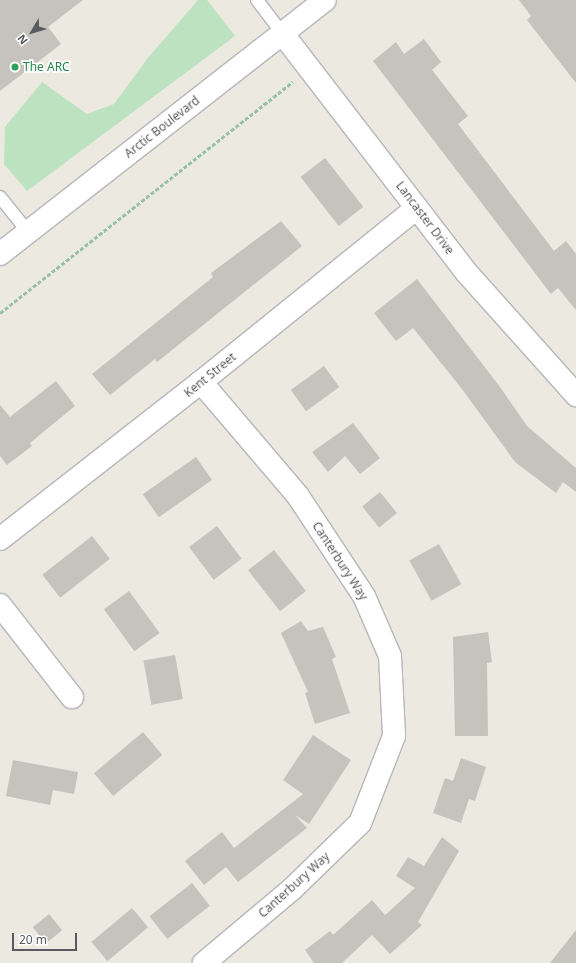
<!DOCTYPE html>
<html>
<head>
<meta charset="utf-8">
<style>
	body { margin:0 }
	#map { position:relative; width:576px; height:963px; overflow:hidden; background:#ebe9e0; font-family:"Noto Sans",sans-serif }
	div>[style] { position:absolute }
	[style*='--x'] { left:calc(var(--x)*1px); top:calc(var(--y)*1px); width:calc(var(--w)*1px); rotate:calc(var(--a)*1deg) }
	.green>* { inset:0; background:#bde2bf }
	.building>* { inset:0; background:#c6c3bd; transform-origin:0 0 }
	.path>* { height:2.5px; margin-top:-1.25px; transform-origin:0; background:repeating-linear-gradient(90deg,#97c2a6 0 4px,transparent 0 6px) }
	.roads { filter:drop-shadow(1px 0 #b5b7bc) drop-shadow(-1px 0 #b5b7bc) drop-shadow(0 1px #b5b7bc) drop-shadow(0 -1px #b5b7bc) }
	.service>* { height:12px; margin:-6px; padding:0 6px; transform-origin:6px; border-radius:6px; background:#fff }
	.minor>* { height:22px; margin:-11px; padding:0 11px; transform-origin:11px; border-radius:11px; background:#fff }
	.secondary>* { height:22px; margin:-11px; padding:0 11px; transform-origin:11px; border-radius:11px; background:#fff }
	.dots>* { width:11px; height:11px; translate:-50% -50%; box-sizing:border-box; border:2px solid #fff; border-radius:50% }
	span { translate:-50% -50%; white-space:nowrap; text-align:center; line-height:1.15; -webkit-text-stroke:3.5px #fff; paint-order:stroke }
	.leisure-label { font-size:12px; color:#27864d }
	.left { translate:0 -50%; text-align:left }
	.street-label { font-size:12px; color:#595b60 }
	.north { position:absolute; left:12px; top:12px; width:40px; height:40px; -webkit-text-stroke:3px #fff; paint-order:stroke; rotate:232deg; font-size:11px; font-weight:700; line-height:16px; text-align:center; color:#595b60 }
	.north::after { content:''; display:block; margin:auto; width:14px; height:18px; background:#595b60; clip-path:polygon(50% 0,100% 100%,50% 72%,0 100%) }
	.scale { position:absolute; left:12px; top:933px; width:65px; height:18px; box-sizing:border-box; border:2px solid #595b60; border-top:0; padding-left:5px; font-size:12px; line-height:14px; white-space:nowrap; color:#595b60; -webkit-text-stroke:3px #fff; paint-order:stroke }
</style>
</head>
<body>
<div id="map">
	<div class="green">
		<div style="clip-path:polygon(198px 0,207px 0,235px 36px,27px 191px,4px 164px,5px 127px,42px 82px,87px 114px,114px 104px,147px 59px)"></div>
	</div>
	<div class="building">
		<div style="clip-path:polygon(0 0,83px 0,48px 27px,61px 44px,0 91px)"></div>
		<div style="clip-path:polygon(519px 0,576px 0,576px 83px,527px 20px,531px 16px)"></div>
		<div style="clip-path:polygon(424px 39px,441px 62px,432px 70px,468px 116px,458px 124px,554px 251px,566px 241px,576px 254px,576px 310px,558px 288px,551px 294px,373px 61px,396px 42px,404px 54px)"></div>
		<div style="left:325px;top:158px;width:62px;height:31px;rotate:52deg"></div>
		<div style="clip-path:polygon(281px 221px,302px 246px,157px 362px,155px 359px,110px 395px,92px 374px,213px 277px,211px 273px)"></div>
		<div style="clip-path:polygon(417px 279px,500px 387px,527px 426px,576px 468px,576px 492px,563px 482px,556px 493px,515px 462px,462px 389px,413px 328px,396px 341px,374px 313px)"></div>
		<div style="left:324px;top:366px;width:26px;height:41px;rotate:54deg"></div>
		<div style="clip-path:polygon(56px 381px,75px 406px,30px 443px,32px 446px,7px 465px,0 456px,0 405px,10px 417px)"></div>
		<div style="clip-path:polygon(353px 423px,380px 458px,360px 474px,345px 456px,328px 472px,312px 452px)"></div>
		<div style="left:196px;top:457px;width:28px;height:65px;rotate:55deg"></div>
		<div style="left:380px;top:492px;width:27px;height:23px;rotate:51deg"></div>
		<div style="left:217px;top:526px;width:41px;height:35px;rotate:53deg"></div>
		<div style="left:92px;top:536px;width:29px;height:63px;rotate:52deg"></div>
		<div style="left:439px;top:544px;width:46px;height:34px;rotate:61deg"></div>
		<div style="left:274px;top:550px;width:52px;height:33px;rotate:52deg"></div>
		<div style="left:129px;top:591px;width:52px;height:31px;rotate:54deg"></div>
		<div style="clip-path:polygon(301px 621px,308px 631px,323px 627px,336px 657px,332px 659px,350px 713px,315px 724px,305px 693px,308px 692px,281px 633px)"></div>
		<div style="clip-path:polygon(488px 632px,492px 662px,487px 663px,488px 736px,455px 736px,453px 637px)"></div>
		<div style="left:175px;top:655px;width:45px;height:32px;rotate:80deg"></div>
		<div style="left:143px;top:732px;width:30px;height:64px;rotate:50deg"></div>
		<div style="clip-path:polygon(313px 735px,351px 760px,309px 824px,295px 815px,307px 828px,238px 882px,226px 867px,204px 885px,185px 861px,222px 832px,234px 848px,303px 794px,283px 780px)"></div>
		<div style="clip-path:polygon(461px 758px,486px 767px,475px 801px,469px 799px,461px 823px,433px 813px,445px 778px,453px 781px)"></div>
		<div style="clip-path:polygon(13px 760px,78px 772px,74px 794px,53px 790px,50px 805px,6px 796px)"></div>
		<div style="clip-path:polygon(442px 837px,459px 851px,418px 922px,422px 925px,390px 954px,372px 935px,342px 963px,314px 963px,305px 950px,330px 931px,333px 935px,372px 900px,385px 915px,415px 888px,396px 876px,408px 857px,424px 866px)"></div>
		<div style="left:192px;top:883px;width:29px;height:54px;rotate:52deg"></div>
		<div style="left:132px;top:908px;width:25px;height:53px;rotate:50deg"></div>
		<div style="left:49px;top:914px;width:21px;height:21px;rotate:51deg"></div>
		<div style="clip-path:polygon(576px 930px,576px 963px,550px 963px)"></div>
	</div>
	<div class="path">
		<div style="--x:0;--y:313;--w:373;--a:-38.3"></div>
	</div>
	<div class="roads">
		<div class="service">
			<div style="--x:257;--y:0;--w:41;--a:52.9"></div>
			<div style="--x:0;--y:197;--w:45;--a:51.3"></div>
		</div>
		<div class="minor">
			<div style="--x:282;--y:33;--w:303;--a:52.4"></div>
			<div style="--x:467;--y:273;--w:164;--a:48.2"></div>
			<div style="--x:201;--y:382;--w:150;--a:49.6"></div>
			<div style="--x:298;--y:496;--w:120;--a:56.6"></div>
			<div style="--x:364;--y:596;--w:65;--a:66.6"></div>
			<div style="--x:390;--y:656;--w:80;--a:87.1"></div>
			<div style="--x:394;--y:736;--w:93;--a:111.3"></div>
			<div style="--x:360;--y:823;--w:96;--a:135.8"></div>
			<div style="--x:291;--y:890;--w:114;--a:140"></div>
			<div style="--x:0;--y:539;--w:255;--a:-38"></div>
			<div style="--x:201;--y:382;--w:277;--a:-38.9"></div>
			<div style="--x:0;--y:605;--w:117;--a:52"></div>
		</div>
		<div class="secondary">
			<div style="--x:0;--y:254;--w:412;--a:-38"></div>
		</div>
	</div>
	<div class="dots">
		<div style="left:15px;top:67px;background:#2e9e5b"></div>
	</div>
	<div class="leisure-label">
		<span class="left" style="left:23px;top:67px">The ARC</span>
	</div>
	<div class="street-label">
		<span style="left:162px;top:127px;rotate:-38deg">Arctic Boulevard</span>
		<span style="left:425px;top:218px;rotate:53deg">Lancaster Drive</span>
		<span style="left:210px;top:375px;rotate:-39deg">Kent Street</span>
		<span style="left:340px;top:561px;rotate:57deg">Canterbury Way</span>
		<span style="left:294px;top:885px;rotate:-42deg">Canterbury Way</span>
	</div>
	<div class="north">N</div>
	<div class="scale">20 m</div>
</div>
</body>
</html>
